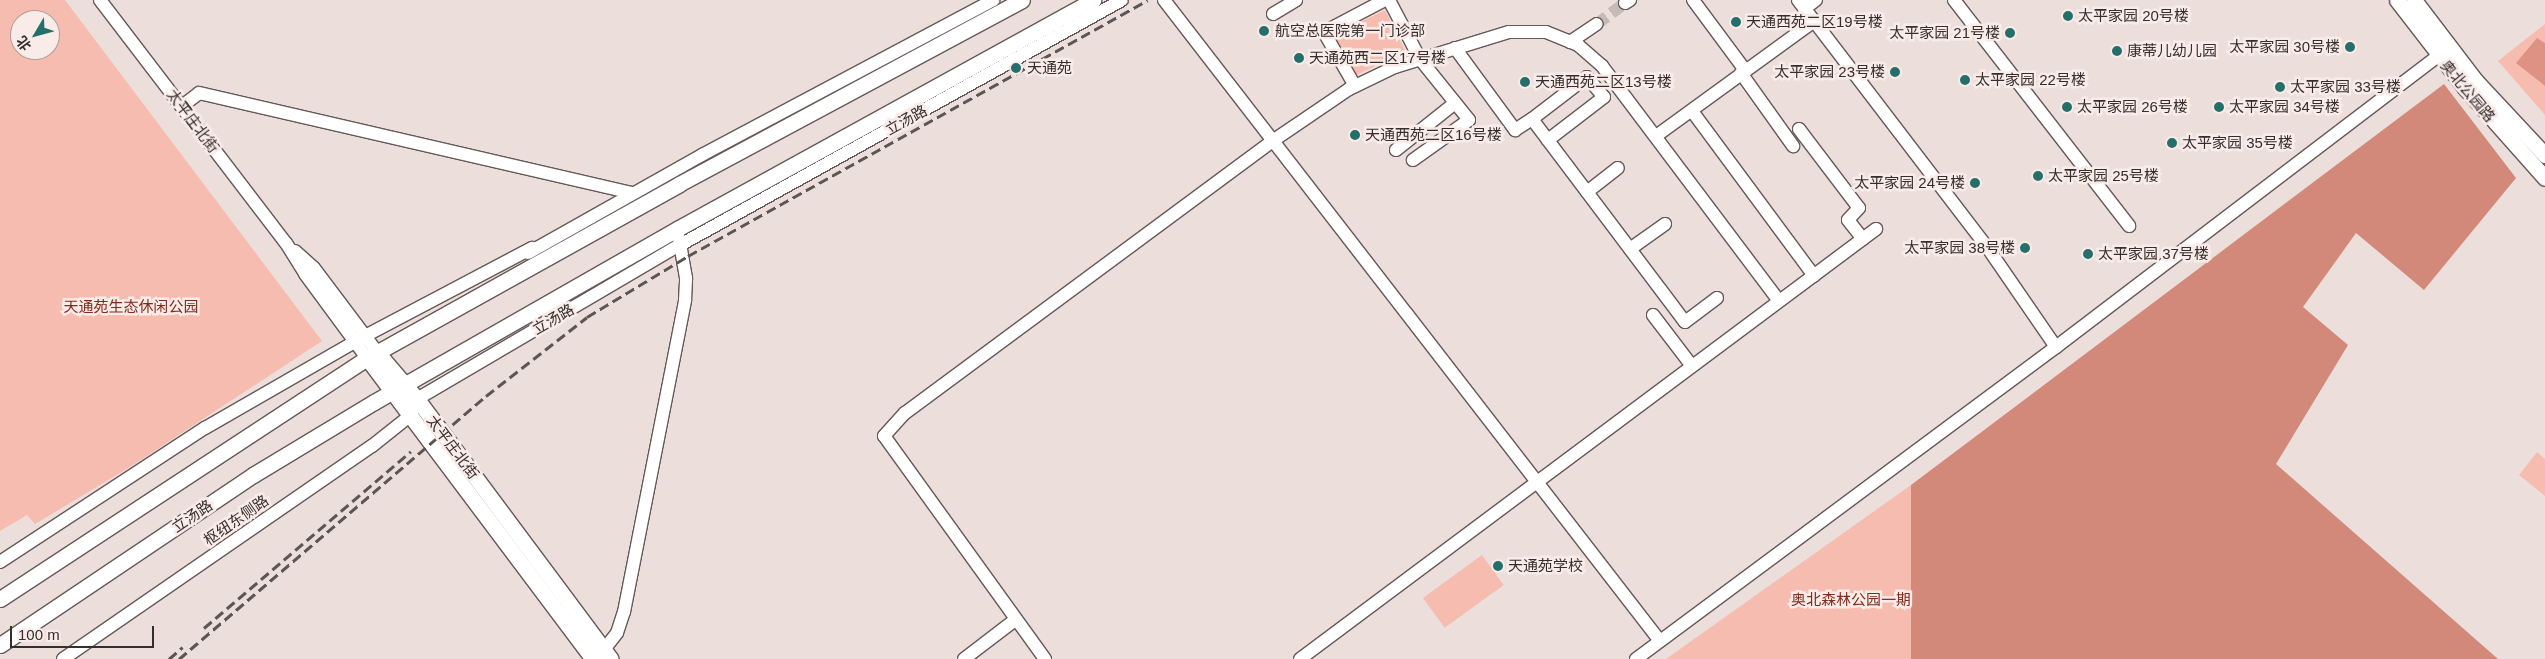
<!DOCTYPE html>
<html>
<head>
<meta charset="utf-8">
<style>
	body { margin:0 }
	#map { position:relative; width:2545px; height:659px; overflow:hidden; background:#ecdedb; font-family:Helvetica,"Noto Sans SC",sans-serif }
	div>[style] { position:absolute }
	[style*='--x'] { left:calc(var(--x)*1px); top:calc(var(--y)*1px); width:calc(var(--w)*1px); rotate:calc(var(--a)*1deg) }
	.green>* { inset:0; background:#f7bcb0; transform-origin:0 0 }
	.forest>* { inset:0; background:#d3897a }
	.water>* { inset:0; background:#dd9284 }
	.minor-tunnel>* { height:12px; margin-top:-6px; transform-origin:0; background:repeating-linear-gradient(90deg,#c7bbb8 0 12px,transparent 0 18px) }
	.roads { filter:drop-shadow(1px 0 #655957) drop-shadow(-1px 0 #655957) drop-shadow(0 1px #655957) drop-shadow(0 -1px #655957) }
	.minor>* { height:12px; margin:-6px; padding:0 6px; transform-origin:6px; border-radius:6px; background:#fff }
	.major>* { height:15px; margin:-7.5px; padding:0 7.5px; transform-origin:7.5px; border-radius:7.5px; background:#fff }
	.rail>* { height:3px; margin-top:-1.5px; transform-origin:0; background:repeating-linear-gradient(90deg,#5d5554 0 10px,transparent 0 15px) }
	.dots>* { width:14px; height:14px; translate:-50% -50%; box-sizing:border-box; border:2px solid #f9ebe8; border-radius:50% }
	span { translate:-50% -50%; white-space:nowrap; text-align:center; line-height:1.15; -webkit-text-stroke:5px #f9ebe8; paint-order:stroke }
	.poi-label { font-size:15px; color:#342e2d }
	.left { translate:0 -50%; text-align:left }
	.right { translate:-100% -50%; text-align:right }
	.street-label { font-size:15px; color:#342e2d }
	.park-label { font-size:15px; color:#822a1c }
	.north { position:absolute; left:10px; top:10px; width:50px; height:50px; box-sizing:border-box; background:#f9ebe8; border:1px solid #aa9f9d; border-radius:50%; rotate:233deg; font-size:14px; font-weight:700; line-height:20px; text-align:center; color:#342e2d }
	.north::after { content:''; display:block; margin:auto; width:18px; height:22px; background:#256f6b; clip-path:polygon(50% 0,100% 100%,50% 72%,0 100%) }
	.scale { position:absolute; left:10px; top:626px; width:144px; height:22px; box-sizing:border-box; border:2px solid #342e2d; border-top:0; padding-left:6px; font-size:15px; line-height:18px; white-space:nowrap; color:#342e2d; -webkit-text-stroke:4px #f9ebe8; paint-order:stroke }
</style>
</head>
<body>
<div id="map">
	<div class="green">
		<div style="clip-path:polygon(evenodd,0 0,65px 0,322px 341px,130px 467px,35px 524px,27px 515px,0 531px,0 0,20px 20px,50px 20px,50px 50px,20px 50px,20px 20px)"></div>
		<div style="left:1385px;top:10px;width:46px;height:57px;rotate:64deg"></div>
		<div style="clip-path:polygon(2545px 24px,2545px 115px,2498px 61px)"></div>
		<div style="clip-path:polygon(2537px 452px,2545px 459px,2545px 496px,2519px 475px)"></div>
		<div style="clip-path:polygon(1911px 485px,1911px 659px,1666px 659px)"></div>
		<div style="left:1482px;top:555px;width:37px;height:73px;rotate:54deg"></div>
	</div>
	<div class="forest">
		<div style="clip-path:polygon(2444px 84px,2516px 178px,2424px 290px,2356px 233px,2303px 307px,2348px 345px,2276px 464px,2498px 659px,1911px 659px,1911px 485px)"></div>
	</div>
	<div class="water">
		<div style="clip-path:polygon(2537px 38px,2545px 43px,2545px 86px,2516px 63px)"></div>
	</div>
	<div class="minor-tunnel">
		<div style="--x:1597;--y:24;--w:35;--a:-37"></div>
	</div>
	<div class="roads">
		<div class="minor">
			<div style="--x:100;--y:0;--w:306;--a:52.6"></div>
			<div style="--x:286;--y:243;--w:36;--a:58"></div>
			<div style="--x:305;--y:274;--w:104;--a:53.6"></div>
			<div style="--x:1164;--y:0;--w:810;--a:52.27"></div>
			<div style="--x:1389;--y:0;--w:67;--a:62.3"></div>
			<div style="--x:1420;--y:59;--w:78;--a:51.2"></div>
			<div style="--x:1469;--y:120;--w:69;--a:144.5"></div>
			<div style="--x:1693;--y:0;--w:87;--a:53.4"></div>
			<div style="--x:1798;--y:0;--w:320;--a:52.6"></div>
			<div style="--x:1992;--y:254;--w:113;--a:55.5"></div>
			<div style="--x:1954;--y:0;--w:286;--a:52.2"></div>
			<div style="--x:1625;--y:3;--w:6;--a:-31"></div>
			<div style="--x:1804;--y:9;--w:15;--a:-37"></div>
			<div style="--x:1273;--y:14;--w:27;--a:-31"></div>
			<div style="--x:1570;--y:42;--w:32;--a:-34"></div>
			<div style="--x:1455;--y:48;--w:102;--a:53.8"></div>
			<div style="--x:1515;--y:130;--w:20;--a:-33"></div>
			<div style="--x:1532;--y:119;--w:254;--a:53"></div>
			<div style="--x:1685;--y:322;--w:40;--a:-37"></div>
			<div style="--x:1741;--y:73;--w:90;--a:54.5"></div>
			<div style="--x:1355;--y:86;--w:62;--a:-119.9"></div>
			<div style="--x:1324;--y:32;--w:69;--a:-27.7"></div>
			<div style="--x:182;--y:106;--w:21;--a:-37"></div>
			<div style="--x:199;--y:93;--w:444;--a:13"></div>
			<div style="--x:1692;--y:111;--w:205;--a:53.5"></div>
			<div style="--x:1532;--y:119;--w:69;--a:-37.4"></div>
			<div style="--x:1587;--y:77;--w:26;--a:50"></div>
			<div style="--x:1604;--y:97;--w:71;--a:142.5"></div>
			<div style="--x:1799;--y:129;--w:99;--a:52.8"></div>
			<div style="--x:1859;--y:208;--w:16;--a:133"></div>
			<div style="--x:1848;--y:220;--w:24;--a:52"></div>
			<div style="--x:1656;--y:136;--w:195;--a:-36"></div>
			<div style="--x:1396;--y:150;--w:75;--a:-38.5"></div>
			<div style="--x:1587;--y:192;--w:39;--a:-38"></div>
			<div style="--x:1630;--y:249;--w:43;--a:-35.5"></div>
			<div style="--x:295;--y:251;--w:25;--a:42"></div>
			<div style="--x:314;--y:268;--w:105;--a:53.1"></div>
			<div style="--x:528;--y:253;--w:200;--a:-29.4"></div>
			<div style="--x:702;--y:155;--w:330;--a:-28"></div>
			<div style="--x:1653;--y:315;--w:64;--a:52.6"></div>
			<div style="--x:409;--y:397;--w:8;--a:14"></div>
			<div style="--x:417;--y:399;--w:305;--a:-30.4"></div>
			<div style="--x:680;--y:245;--w:505;--a:-29"></div>
			<div style="--x:0;--y:562;--w:245;--a:-33.2"></div>
			<div style="--x:205;--y:428;--w:185;--a:-29.9"></div>
			<div style="--x:365;--y:336;--w:189;--a:-27.8"></div>
			<div style="--x:599;--y:656;--w:29;--a:-52"></div>
			<div style="--x:617;--y:633;--w:22;--a:-72"></div>
			<div style="--x:624;--y:612;--w:318;--a:-78.9"></div>
			<div style="--x:685;--y:300;--w:22;--a:-87"></div>
			<div style="--x:686;--y:278;--w:41;--a:-99.9"></div>
			<div style="--x:63;--y:659;--w:375;--a:-34.6"></div>
			<div style="--x:372;--y:446;--w:50;--a:-38.5"></div>
			<div style="--x:411;--y:415;--w:7;--a:-74"></div>
			<div style="--x:964;--y:659;--w:64;--a:-37.4"></div>
			<div style="--x:1045;--y:659;--w:275;--a:-125.8"></div>
			<div style="--x:884;--y:436;--w:31;--a:-48"></div>
			<div style="--x:905;--y:413;--w:459;--a:-36.5"></div>
			<div style="--x:1274;--y:140;--w:91;--a:-34.2"></div>
			<div style="--x:1349;--y:89;--w:51;--a:-25.6"></div>
			<div style="--x:1395;--y:67;--w:119;--a:-17.1"></div>
			<div style="--x:1509;--y:32;--w:37;--a:0"></div>
			<div style="--x:1546;--y:32;--w:35;--a:22"></div>
			<div style="--x:1578;--y:45;--w:32;--a:41"></div>
			<div style="--x:1602;--y:66;--w:294;--a:53"></div>
			<div style="--x:1300;--y:659;--w:719;--a:-36.74"></div>
			<div style="--x:1636;--y:659;--w:523;--a:-36.61"></div>
			<div style="--x:2056;--y:347;--w:492;--a:-37.3"></div>
		</div>
		<div class="major">
			<div style="--x:2397;--y:0;--w:111;--a:52.3"></div>
			<div style="--x:2465;--y:88;--w:120;--a:48.4"></div>
			<div style="--x:2414;--y:0;--w:101;--a:52.7"></div>
			<div style="--x:2475;--y:80;--w:103;--a:47"></div>
			<div style="--x:377;--y:352;--w:62;--a:49.6"></div>
			<div style="--x:417;--y:399;--w:324;--a:53.3"></div>
			<div style="--x:367;--y:358;--w:376;--a:53.1"></div>
			<div style="--x:0;--y:599;--w:439;--a:-33.3"></div>
			<div style="--x:367;--y:358;--w:357;--a:-29.1"></div>
			<div style="--x:679;--y:184;--w:389;--a:-28.2"></div>
			<div style="--x:0;--y:645;--w:305;--a:-33.9"></div>
			<div style="--x:253;--y:475;--w:141;--a:-31.1"></div>
			<div style="--x:374;--y:402;--w:349;--a:-29.7"></div>
			<div style="--x:677;--y:229;--w:475;--a:-28.8"></div>
		</div>
	</div>
	<div class="rail">
		<div style="--x:204;--y:628;--w:272;--a:-40.5"></div>
		<div style="--x:169;--y:659;--w:18;--a:-41"></div>
		<div style="--x:179;--y:659;--w:404;--a:-40.6"></div>
		<div style="--x:486;--y:396;--w:128;--a:-38"></div>
		<div style="--x:587;--y:317;--w:118;--a:-31.1"></div>
		<div style="--x:688;--y:256;--w:526;--a:-29.1"></div>
	</div>
	<div class="dots">
		<div style="left:2068px;top:16px;background:#256f6b"></div>
		<div style="left:1736px;top:22px;background:#256f6b"></div>
		<div style="left:1264px;top:31px;background:#256f6b"></div>
		<div style="left:2010px;top:33px;background:#256f6b"></div>
		<div style="left:2350px;top:47px;background:#256f6b"></div>
		<div style="left:2117px;top:51px;background:#256f6b"></div>
		<div style="left:1299px;top:58px;background:#256f6b"></div>
		<div style="left:1016px;top:68px;background:#256f6b"></div>
		<div style="left:1895px;top:72px;background:#256f6b"></div>
		<div style="left:1965px;top:80px;background:#256f6b"></div>
		<div style="left:1525px;top:82px;background:#256f6b"></div>
		<div style="left:2280px;top:87px;background:#256f6b"></div>
		<div style="left:2067px;top:107px;background:#256f6b"></div>
		<div style="left:2219px;top:107px;background:#256f6b"></div>
		<div style="left:1355px;top:135px;background:#256f6b"></div>
		<div style="left:2172px;top:143px;background:#256f6b"></div>
		<div style="left:2038px;top:176px;background:#256f6b"></div>
		<div style="left:1975px;top:183px;background:#256f6b"></div>
		<div style="left:2025px;top:248px;background:#256f6b"></div>
		<div style="left:2088px;top:254px;background:#256f6b"></div>
		<div style="left:1498px;top:566px;background:#256f6b"></div>
	</div>
	<div class="poi-label">
		<span class="left" style="left:2078px;top:16px">太平家园 20号楼</span>
		<span class="left" style="left:1746px;top:22px">天通西苑二区19号楼</span>
		<span class="left" style="left:1275px;top:31px">航空总医院第一门诊部</span>
		<span class="right" style="left:2000px;top:33px">太平家园 21号楼</span>
		<span class="right" style="left:2340px;top:47px">太平家园 30号楼</span>
		<span class="left" style="left:2127px;top:51px">康蒂儿幼儿园</span>
		<span class="left" style="left:1309px;top:58px">天通苑西二区17号楼</span>
		<span class="left" style="left:1027px;top:68px">天通苑</span>
		<span class="right" style="left:1885px;top:72px">太平家园 23号楼</span>
		<span class="left" style="left:1975px;top:80px">太平家园 22号楼</span>
		<span class="left" style="left:1535px;top:82px">天通西苑二区13号楼</span>
		<span class="left" style="left:2290px;top:87px">太平家园 33号楼</span>
		<span class="left" style="left:2077px;top:107px">太平家园 26号楼</span>
		<span class="left" style="left:2229px;top:107px">太平家园 34号楼</span>
		<span class="left" style="left:1365px;top:135px">天通西苑二区16号楼</span>
		<span class="left" style="left:2182px;top:143px">太平家园 35号楼</span>
		<span class="left" style="left:2048px;top:176px">太平家园 25号楼</span>
		<span class="right" style="left:1965px;top:183px">太平家园 24号楼</span>
		<span class="right" style="left:2015px;top:248px">太平家园 38号楼</span>
		<span class="left" style="left:2098px;top:254px">太平家园 37号楼</span>
		<span class="left" style="left:1508px;top:566px">天通苑学校</span>
	</div>
	<div class="street-label">
		<span style="left:2468px;top:91px;rotate:50deg">奥北公园路</span>
		<span style="left:906px;top:120px;rotate:-29deg">立汤路</span>
		<span style="left:193px;top:121px;rotate:53deg">太平庄北街</span>
		<span style="left:553px;top:319px;rotate:-30deg">立汤路</span>
		<span style="left:453px;top:447px;rotate:53deg">太平庄北街</span>
		<span style="left:192px;top:516px;rotate:-34deg">立汤路</span>
		<span style="left:236px;top:520px;rotate:-35deg">枢纽东侧路</span>
	</div>
	<div class="park-label">
		<span style="left:131px;top:307px">天通苑生态休闲公园</span>
		<span style="left:1851px;top:600px">奥北森林公园一期</span>
	</div>
	<div class="north">北</div>
	<div class="scale">100 m</div>
</div>
</body>
</html>
